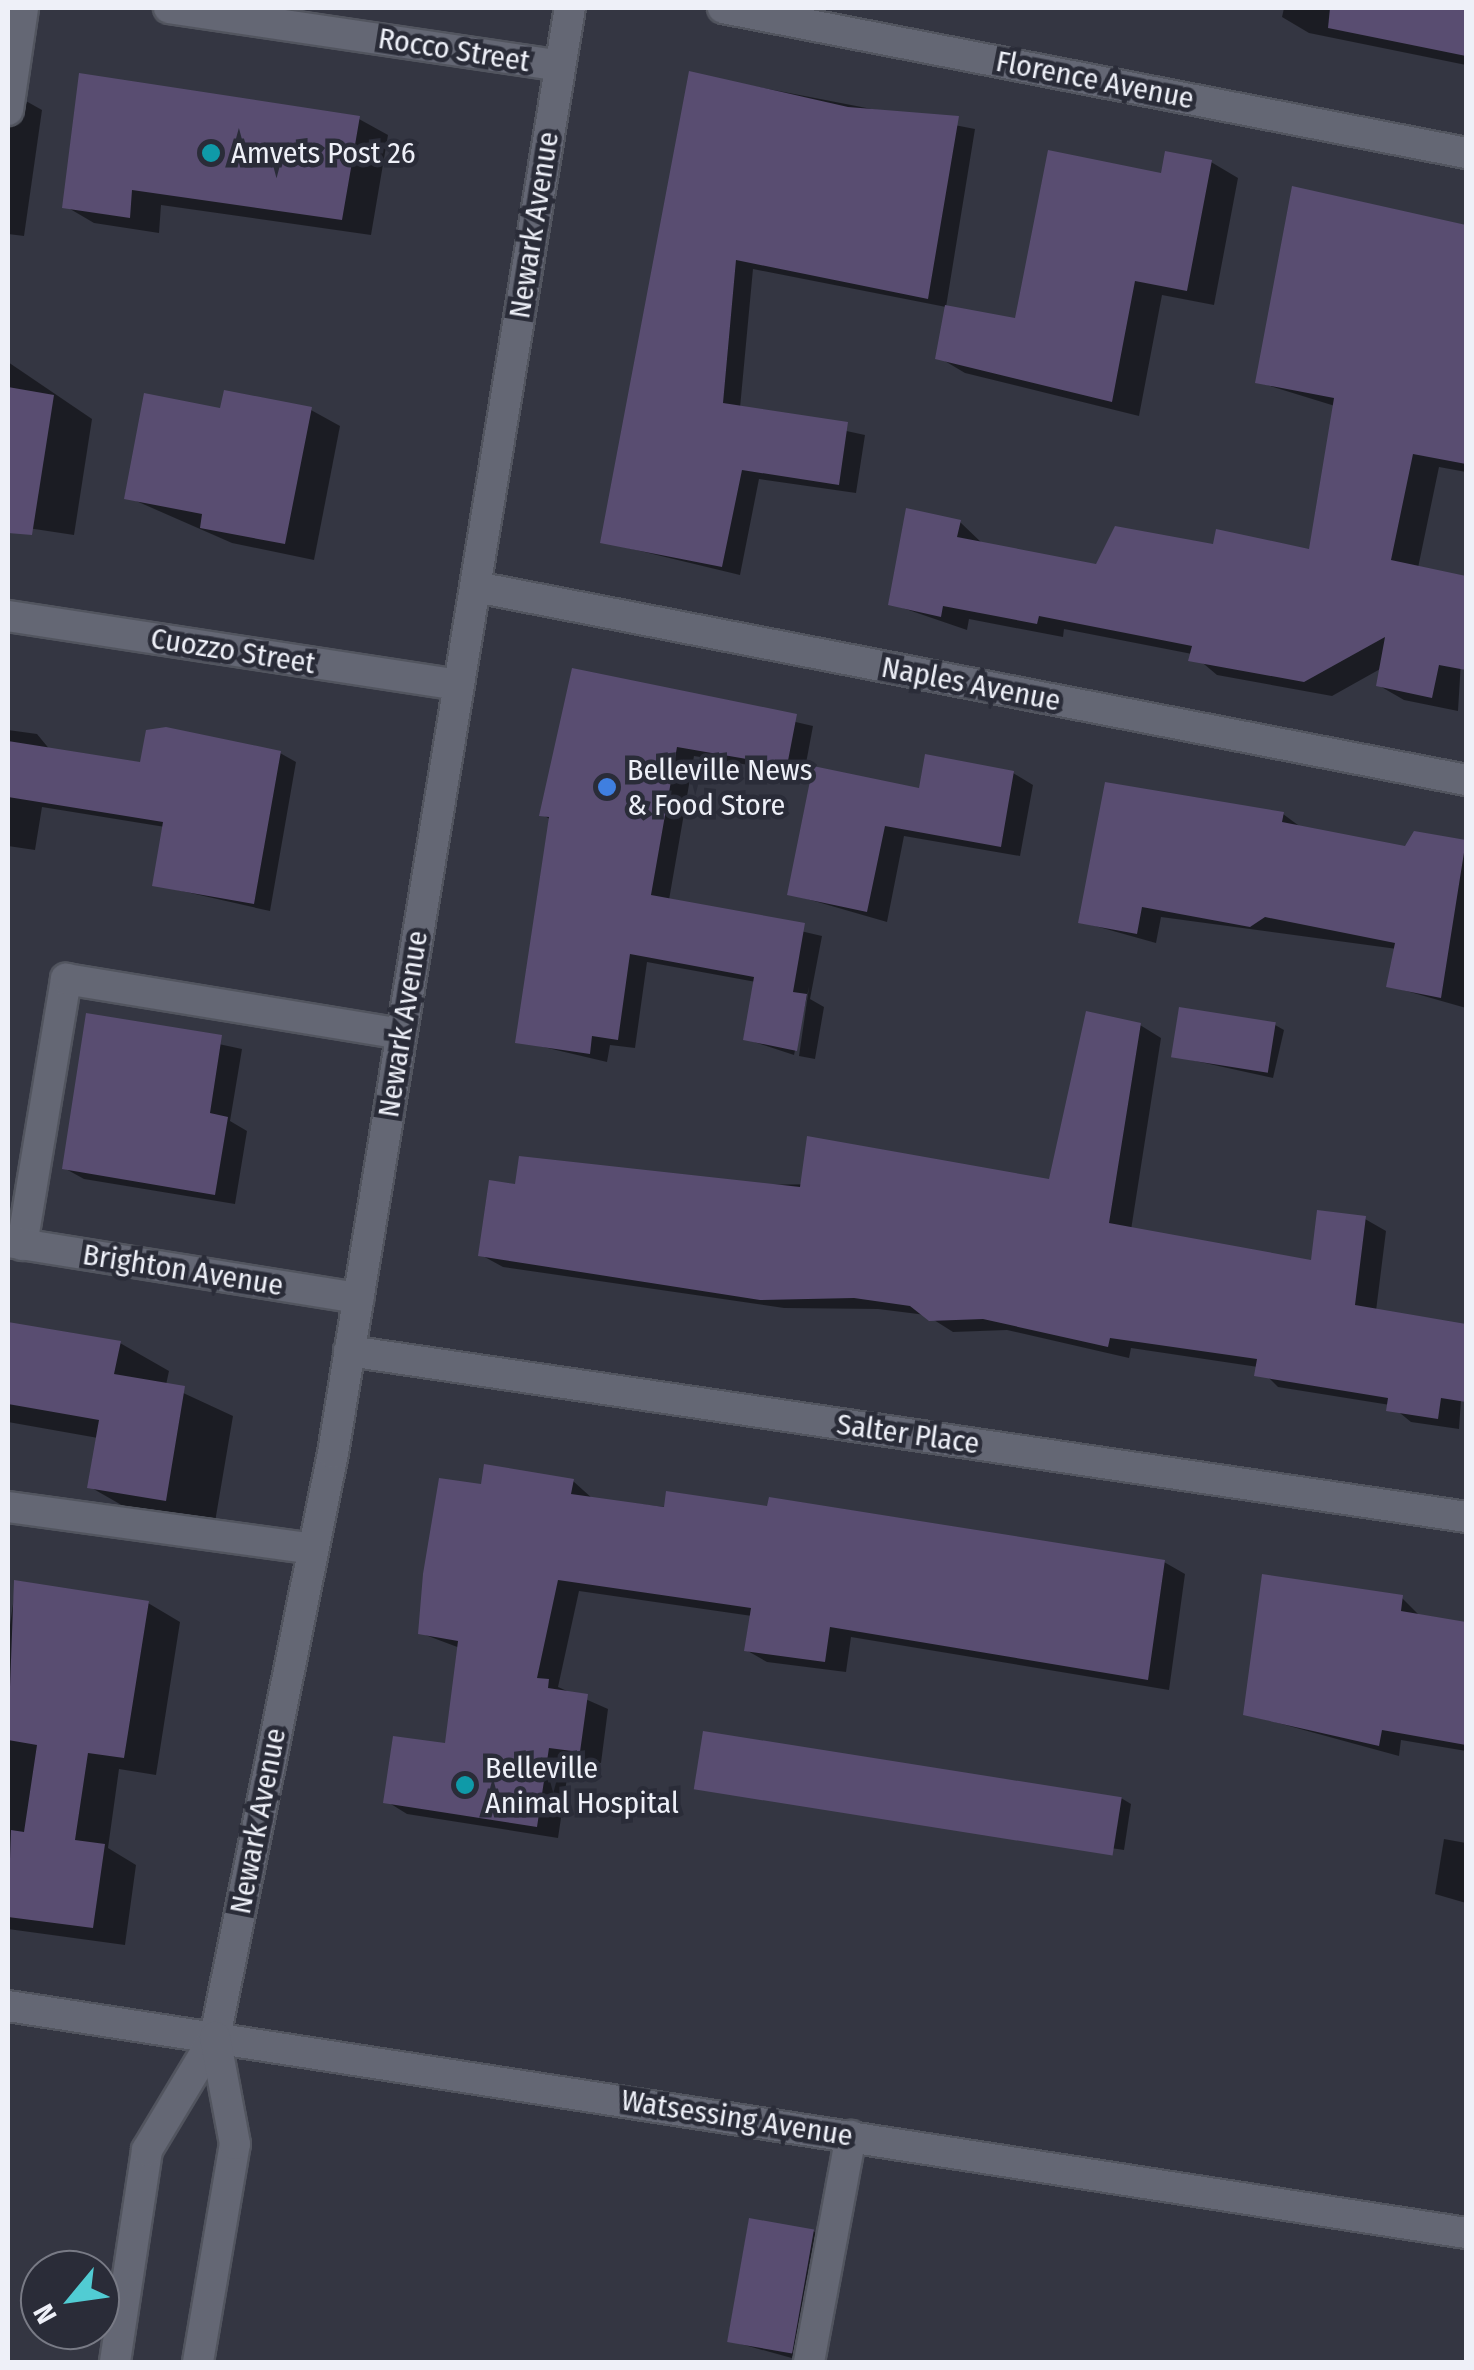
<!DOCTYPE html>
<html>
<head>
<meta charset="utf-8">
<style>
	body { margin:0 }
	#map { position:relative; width:1474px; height:2370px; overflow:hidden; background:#343642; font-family:"Fira Sans Condensed",sans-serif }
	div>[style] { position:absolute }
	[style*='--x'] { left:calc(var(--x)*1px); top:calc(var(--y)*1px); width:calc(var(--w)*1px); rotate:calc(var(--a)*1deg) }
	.shadow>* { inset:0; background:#0007 }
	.building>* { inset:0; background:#594d71; transform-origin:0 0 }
	.roads { filter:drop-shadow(2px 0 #52555f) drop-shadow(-2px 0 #52555f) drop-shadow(0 2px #52555f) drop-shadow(0 -2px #52555f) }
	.lane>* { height:30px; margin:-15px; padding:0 15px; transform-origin:15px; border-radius:15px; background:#646774 }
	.street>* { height:30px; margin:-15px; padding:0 15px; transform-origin:15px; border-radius:15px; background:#646774 }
	.dots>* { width:28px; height:28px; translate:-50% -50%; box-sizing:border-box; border:5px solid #2a2c38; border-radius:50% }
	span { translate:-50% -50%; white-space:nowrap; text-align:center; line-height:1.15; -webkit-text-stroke:9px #2a2c38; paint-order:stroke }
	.street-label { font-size:30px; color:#eef0f8 }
	.poi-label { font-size:30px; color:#eef0f8 }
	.left { translate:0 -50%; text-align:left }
	.frame { position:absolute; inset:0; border:10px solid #eef0f8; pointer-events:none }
	.north { position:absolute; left:20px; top:2250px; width:100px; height:100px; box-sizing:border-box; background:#2a2c38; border:2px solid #787a85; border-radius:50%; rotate:241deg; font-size:28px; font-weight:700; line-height:40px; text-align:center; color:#eef0f8 }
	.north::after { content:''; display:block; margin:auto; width:35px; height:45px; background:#51ccd3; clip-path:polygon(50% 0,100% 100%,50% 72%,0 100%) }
</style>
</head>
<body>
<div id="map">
	<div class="shadow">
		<div style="clip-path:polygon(1284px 8px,1466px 8px,1466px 65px,1309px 33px,1282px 17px)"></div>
		<div style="clip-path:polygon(691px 74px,975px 129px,946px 307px,753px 269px,740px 408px,865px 435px,856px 493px,759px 479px,740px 575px,603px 542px)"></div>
		<div style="clip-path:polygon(8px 91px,42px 110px,24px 236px,8px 234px)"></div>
		<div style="clip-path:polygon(359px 119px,388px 135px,371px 235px,161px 205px,159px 233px,94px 223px,65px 206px)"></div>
		<div style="clip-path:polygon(1211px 162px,1238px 178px,1214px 305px,1162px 295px,1139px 416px,965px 373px,938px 357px,1017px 321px,1163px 175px)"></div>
		<div style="clip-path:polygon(1294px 189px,1466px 227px,1466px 472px,1439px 467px,1418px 568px,1466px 578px,1458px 711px,1404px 700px,1378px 685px,1382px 668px,1332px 696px,1217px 675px,1192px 654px,1064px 629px,1063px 637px,969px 619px,967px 630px,891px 604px,960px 522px,984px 545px,1097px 567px,1215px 547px,1311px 552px,1335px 406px,1257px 382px)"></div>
		<div style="clip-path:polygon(8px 362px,92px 419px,74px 535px,8px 525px)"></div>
		<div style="clip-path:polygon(311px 410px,340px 426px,314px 560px,232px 543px,127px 497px,222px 411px)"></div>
		<div style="clip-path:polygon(574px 671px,813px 726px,804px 774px,694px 756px,669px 900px,822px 936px,810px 999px,824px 1007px,815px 1059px,799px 1056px,809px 987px,794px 1055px,745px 1039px,756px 982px,647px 962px,635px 1048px,610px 1045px,607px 1062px,518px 1041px,551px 820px,542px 814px)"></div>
		<div style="clip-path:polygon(8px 730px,37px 734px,51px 751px,142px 765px,280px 753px,296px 762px,270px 911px,155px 885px,165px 827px,42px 807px,35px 850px,8px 846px)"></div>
		<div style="clip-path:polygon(1013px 773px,1033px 785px,1020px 856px,904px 836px,887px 922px,790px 894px,921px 791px)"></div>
		<div style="clip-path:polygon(1283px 814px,1302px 828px,1406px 849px,1415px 834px,1466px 843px,1466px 1008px,1389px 986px,1397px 949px,1161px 917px,1156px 943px,1081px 922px)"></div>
		<div style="clip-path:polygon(88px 1016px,242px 1049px,230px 1121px,247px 1131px,235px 1204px,84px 1179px,64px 1168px)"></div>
		<div style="clip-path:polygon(1140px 1025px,1161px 1038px,1131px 1230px,1313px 1263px,1365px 1219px,1386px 1231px,1376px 1311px,1466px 1327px,1459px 1429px,1411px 1422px,1390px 1405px,1278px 1387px,1258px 1367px,1131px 1348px,1129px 1358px,1007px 1330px,953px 1332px,926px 1315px,878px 1309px,784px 1308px,503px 1267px,481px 1255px,518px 1187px,1051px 1182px)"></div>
		<div style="clip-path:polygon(1275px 1025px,1284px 1030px,1273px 1078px,1173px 1056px)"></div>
		<div style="clip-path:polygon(8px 1324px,120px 1343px,169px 1371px,166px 1385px,233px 1416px,214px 1528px,139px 1515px,90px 1487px,98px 1438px,8px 1422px)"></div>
		<div style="clip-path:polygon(573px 1481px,593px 1499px,1164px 1562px,1185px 1574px,1169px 1690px,851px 1637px,846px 1672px,767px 1662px,746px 1650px,752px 1616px,579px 1591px,558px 1687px,608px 1709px,601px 1763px,570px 1758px,558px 1838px,407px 1814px,386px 1801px,447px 1746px,460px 1648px,420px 1633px,483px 1487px)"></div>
		<div style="clip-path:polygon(16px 1583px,148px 1603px,180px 1622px,156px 1775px,119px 1769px,108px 1848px,136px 1865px,125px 1945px,8px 1929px,8px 1639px)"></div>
		<div style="clip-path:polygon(1402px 1598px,1421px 1617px,1466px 1624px,1466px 1751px,1401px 1740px,1399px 1756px,1245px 1714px)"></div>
		<div style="clip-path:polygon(697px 1787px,1121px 1798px,1131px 1804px,1124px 1850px)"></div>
		<div style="clip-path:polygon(1444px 1839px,1466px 1843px,1466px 1903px,1435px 1894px)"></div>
		<div style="clip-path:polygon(813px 2231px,833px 2242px,806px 2362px,730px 2341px)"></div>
	</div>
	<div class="building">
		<div style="clip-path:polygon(1330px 8px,1466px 8px,1466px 56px,1328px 28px)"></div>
		<div style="clip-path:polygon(689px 71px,848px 107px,959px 116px,928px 299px,736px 260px,723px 403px,848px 422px,839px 485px,742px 470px,722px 567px,600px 543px)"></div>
		<div style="clip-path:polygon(79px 73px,360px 116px,342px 220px,132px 190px,130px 218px,62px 208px)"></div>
		<div style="clip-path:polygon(1048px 150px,1161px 173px,1165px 151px,1212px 160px,1187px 291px,1135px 281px,1112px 402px,935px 359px,945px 305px,1015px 318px)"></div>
		<div style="clip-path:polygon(1292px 186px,1466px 225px,1466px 464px,1413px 454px,1391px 560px,1466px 576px,1466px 670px,1439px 665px,1432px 698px,1376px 686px,1385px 637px,1304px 682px,1188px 661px,1192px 646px,1039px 616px,1037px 624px,943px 606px,941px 617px,888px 605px,906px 508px,961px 520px,957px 537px,1096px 564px,1115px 526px,1213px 544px,1216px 529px,1309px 549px,1334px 398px,1255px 383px)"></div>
		<div style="clip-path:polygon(8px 387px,54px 395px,32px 535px,8px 533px)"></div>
		<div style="clip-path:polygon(224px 390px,312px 407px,285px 544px,200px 528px,202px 514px,124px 499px,144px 393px,220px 408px)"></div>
		<div style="clip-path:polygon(572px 668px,797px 714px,787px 766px,677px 747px,651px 895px,805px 923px,793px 992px,807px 994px,797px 1051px,743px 1040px,754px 977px,630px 954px,618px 1040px,592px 1036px,590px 1054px,515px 1043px,549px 817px,539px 816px)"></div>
		<div style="clip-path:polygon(166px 727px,281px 751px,254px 904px,152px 886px,163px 822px,8px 797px,8px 741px,140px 762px,146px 730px)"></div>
		<div style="clip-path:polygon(925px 754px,1014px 771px,1001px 847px,885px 826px,867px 912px,787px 895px,813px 766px,919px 788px)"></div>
		<div style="clip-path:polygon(1105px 782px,1284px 812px,1282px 822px,1405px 846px,1414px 831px,1466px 840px,1441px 998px,1386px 987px,1395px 943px,1265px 917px,1250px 927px,1142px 907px,1137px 934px,1078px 923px)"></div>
		<div style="left:1179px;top:1007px;width:98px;height:51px;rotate:9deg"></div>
		<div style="clip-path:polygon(1086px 1011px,1141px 1023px,1109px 1223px,1311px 1260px,1317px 1210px,1366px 1216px,1355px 1305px,1466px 1324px,1466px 1402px,1441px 1398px,1438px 1419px,1386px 1411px,1388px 1398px,1254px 1376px,1257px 1359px,1110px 1338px,1108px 1347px,983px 1319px,929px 1321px,910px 1306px,854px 1298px,760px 1300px,478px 1256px,489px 1180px,515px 1184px,519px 1156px,800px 1187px,807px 1136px,1049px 1179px)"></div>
		<div style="clip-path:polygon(86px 1013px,222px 1035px,210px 1113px,228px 1117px,215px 1195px,62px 1169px)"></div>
		<div style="clip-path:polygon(8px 1322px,121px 1341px,114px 1374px,185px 1386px,166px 1501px,87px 1488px,99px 1420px,8px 1404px)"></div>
		<div style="clip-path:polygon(484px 1464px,574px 1479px,571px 1494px,664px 1507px,666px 1491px,767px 1506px,769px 1497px,1165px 1560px,1148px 1680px,830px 1627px,825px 1662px,744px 1651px,751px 1608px,558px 1580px,537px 1678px,549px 1679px,548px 1688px,588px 1694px,580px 1752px,549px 1748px,537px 1827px,383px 1803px,393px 1736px,445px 1743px,458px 1641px,418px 1634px,423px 1574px,439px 1478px,481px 1484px)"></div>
		<div style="clip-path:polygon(1262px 1574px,1403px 1595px,1401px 1611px,1466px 1622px,1466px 1745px,1382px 1730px,1379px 1746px,1243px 1715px)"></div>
		<div style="clip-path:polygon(14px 1580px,149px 1601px,124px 1758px,88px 1753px,75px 1840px,105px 1844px,93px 1928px,8px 1917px,11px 1830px,24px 1832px,37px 1745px,8px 1740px)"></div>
		<div style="left:703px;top:1731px;width:424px;height:59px;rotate:9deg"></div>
		<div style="left:749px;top:2218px;width:66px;height:126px;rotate:10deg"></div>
	</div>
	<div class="roads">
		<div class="lane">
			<div style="--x:8;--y:110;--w:103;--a:-81.6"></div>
			<div style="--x:22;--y:1245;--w:270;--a:-80.6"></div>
			<div style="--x:66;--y:979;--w:339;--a:9.3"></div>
			<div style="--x:8;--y:1507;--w:308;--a:7.8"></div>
			<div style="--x:809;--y:2362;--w:230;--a:-79.5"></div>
		</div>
		<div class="street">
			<div style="--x:169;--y:8;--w:395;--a:8.4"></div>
			<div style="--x:723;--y:8;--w:757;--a:11.04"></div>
			<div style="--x:476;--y:587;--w:1009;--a:11.03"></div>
			<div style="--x:8;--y:616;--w:455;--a:8.7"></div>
			<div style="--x:8;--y:1242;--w:355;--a:9.1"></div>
			<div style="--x:349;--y:1351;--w:1129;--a:8.45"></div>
			<div style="--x:8;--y:2006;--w:1476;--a:8.85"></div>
			<div style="--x:115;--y:2362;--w:214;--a:-81.4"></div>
			<div style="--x:147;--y:2150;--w:132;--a:-59"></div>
			<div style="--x:215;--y:2037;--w:596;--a:-78.58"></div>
			<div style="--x:333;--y:1453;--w:1464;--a:-80.69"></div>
			<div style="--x:198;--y:2362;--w:221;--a:-80.4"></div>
			<div style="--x:235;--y:2144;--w:109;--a:-100.6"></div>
		</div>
	</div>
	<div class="dots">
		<div style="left:211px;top:153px;background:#0f9aa8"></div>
		<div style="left:607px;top:787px;background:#3f7fe0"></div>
		<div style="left:465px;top:1785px;background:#0f9aa8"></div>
	</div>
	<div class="street-label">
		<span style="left:454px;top:50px;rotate:9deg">Rocco Street</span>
		<span style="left:1095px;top:80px;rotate:11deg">Florence Avenue</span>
		<span style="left:534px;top:225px;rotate:-81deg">Newark Avenue</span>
		<span style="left:233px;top:651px;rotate:9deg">Cuozzo Street</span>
		<span style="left:971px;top:684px;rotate:11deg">Naples Avenue</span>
		<span style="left:403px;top:1024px;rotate:-81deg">Newark Avenue</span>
		<span style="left:183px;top:1270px;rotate:9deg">Brighton Avenue</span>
		<span style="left:908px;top:1434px;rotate:8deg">Salter Place</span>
		<span style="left:258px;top:1821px;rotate:-79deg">Newark Avenue</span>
		<span style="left:737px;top:2118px;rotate:9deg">Watsessing Avenue</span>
	</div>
	<div class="poi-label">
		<span class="left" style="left:231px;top:153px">Amvets Post 26</span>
		<span class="left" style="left:627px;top:787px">Belleville News<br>&amp; Food Store</span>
		<span class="left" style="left:485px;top:1785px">Belleville<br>Animal Hospital</span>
	</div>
	<div class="frame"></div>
	<div class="north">N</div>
</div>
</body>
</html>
